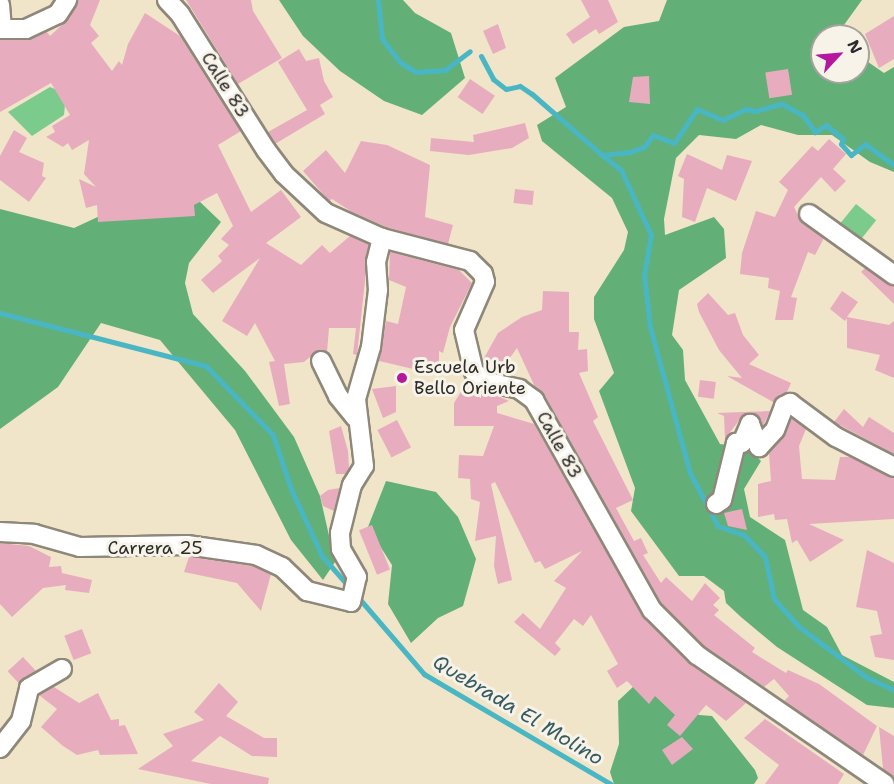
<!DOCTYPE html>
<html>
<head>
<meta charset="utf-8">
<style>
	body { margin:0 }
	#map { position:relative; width:894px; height:784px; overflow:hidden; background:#f0e4c9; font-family:"Shantell Sans",sans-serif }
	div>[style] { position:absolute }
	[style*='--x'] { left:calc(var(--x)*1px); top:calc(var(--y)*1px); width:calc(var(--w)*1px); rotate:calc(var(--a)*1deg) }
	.green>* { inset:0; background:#7acb8c; transform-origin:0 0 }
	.forest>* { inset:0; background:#63af78 }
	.stream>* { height:5px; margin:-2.5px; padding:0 2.5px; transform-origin:2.5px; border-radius:2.5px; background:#49b6c4 }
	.building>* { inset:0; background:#e7adbf; transform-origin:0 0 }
	.roads { filter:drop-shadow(2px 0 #8e887a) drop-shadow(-2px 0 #8e887a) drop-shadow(0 2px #8e887a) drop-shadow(0 -2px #8e887a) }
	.street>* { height:18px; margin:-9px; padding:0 9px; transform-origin:9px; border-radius:9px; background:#fff }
	.dots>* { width:16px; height:16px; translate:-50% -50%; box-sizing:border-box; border:3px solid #f7f3e8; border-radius:50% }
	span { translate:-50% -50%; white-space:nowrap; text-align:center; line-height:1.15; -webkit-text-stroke:6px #f7f3e8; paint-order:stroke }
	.street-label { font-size:18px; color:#2b2b2b }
	.poi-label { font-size:18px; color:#2b2b2b }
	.left { translate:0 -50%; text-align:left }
	.water-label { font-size:20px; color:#365c61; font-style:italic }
	.north { position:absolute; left:810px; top:24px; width:60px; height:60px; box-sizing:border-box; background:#f7f3e8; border:2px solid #a5a39c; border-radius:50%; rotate:64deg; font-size:16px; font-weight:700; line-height:24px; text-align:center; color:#2b2b2b }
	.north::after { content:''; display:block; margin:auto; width:21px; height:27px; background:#b5179e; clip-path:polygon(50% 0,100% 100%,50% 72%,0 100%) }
</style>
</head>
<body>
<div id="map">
	<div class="green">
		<div style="clip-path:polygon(50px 87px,66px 94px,64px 115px,32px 136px,8px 112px)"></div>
		<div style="left:856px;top:204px;width:26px;height:29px;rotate:39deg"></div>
	</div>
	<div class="forest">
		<div style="clip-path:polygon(279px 0,403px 0,415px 13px,451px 33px,465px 78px,422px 115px,384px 101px,340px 71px,303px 36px)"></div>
		<div style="clip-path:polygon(667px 0,862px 0,836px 36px,822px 36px,822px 72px,858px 72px,858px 55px,884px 73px,894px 67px,894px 172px,870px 162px,832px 135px,798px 135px,761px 125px,736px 139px,699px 135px,676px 158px,664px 219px,665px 235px,714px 217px,724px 229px,726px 258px,679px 290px,672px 335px,683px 350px,685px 380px,720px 444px,748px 448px,761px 461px,744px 489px,750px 517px,785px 540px,803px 610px,827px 627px,842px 655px,894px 682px,894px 708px,867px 705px,777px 647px,741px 617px,726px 603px,724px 591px,704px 576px,679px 576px,631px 511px,635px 488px,599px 391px,614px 373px,594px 319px,594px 297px,624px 250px,628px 232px,612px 198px,542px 141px,537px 125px,566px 107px,555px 78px,624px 27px,659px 21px)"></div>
		<div style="clip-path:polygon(177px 180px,221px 222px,189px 263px,185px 283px,193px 314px,245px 371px,294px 437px,320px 496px,335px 562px,323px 580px,291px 540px,235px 430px,160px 340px,101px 323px,58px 387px,0 429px,0 209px,74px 228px)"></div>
		<div style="clip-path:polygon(386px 481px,436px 492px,458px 517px,476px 559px,463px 606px,438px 618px,411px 643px,388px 604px,392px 565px,368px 527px)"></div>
		<div style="clip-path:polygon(649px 672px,699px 715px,712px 716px,755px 770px,758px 778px,754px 784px,614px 784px,610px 772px,619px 744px,618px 701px)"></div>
	</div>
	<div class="stream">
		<div style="--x:378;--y:0;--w:39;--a:84"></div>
		<div style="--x:382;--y:39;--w:31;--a:52"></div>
		<div style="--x:401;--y:63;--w:17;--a:31"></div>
		<div style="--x:416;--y:72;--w:29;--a:-4"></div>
		<div style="--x:445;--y:70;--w:31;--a:-37"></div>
		<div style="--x:481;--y:56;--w:26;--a:62"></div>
		<div style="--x:493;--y:79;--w:16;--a:38"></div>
		<div style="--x:506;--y:89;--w:14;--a:-12"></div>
		<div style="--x:520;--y:86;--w:14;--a:34"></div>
		<div style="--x:532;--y:94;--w:93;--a:41.1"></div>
		<div style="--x:602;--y:155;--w:28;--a:-6"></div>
		<div style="--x:630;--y:152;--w:15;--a:-20"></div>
		<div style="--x:644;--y:147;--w:15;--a:-53"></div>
		<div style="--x:653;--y:135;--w:22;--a:21"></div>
		<div style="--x:674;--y:143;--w:41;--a:-55.9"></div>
		<div style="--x:697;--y:109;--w:28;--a:23"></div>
		<div style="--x:723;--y:120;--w:25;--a:-26"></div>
		<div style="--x:746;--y:109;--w:9;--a:13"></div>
		<div style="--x:755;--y:111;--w:28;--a:-15"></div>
		<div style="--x:782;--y:104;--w:24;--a:28"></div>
		<div style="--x:803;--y:115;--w:21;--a:55"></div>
		<div style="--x:815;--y:132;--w:13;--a:-32"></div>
		<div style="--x:826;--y:125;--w:22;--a:39"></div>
		<div style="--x:843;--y:139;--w:5;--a:112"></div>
		<div style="--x:841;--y:144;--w:15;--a:48"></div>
		<div style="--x:851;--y:155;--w:18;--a:-38"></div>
		<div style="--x:865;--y:144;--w:36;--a:36"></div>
		<div style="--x:602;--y:155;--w:24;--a:38"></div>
		<div style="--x:621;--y:170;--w:72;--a:65.2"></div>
		<div style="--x:651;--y:235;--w:41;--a:99.9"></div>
		<div style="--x:644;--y:275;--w:52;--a:83.4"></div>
		<div style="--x:650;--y:327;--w:151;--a:74.7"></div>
		<div style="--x:690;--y:473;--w:60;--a:62.2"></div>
		<div style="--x:718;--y:526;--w:28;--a:19"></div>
		<div style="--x:744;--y:535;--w:30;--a:46"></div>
		<div style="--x:765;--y:557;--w:43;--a:77.9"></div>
		<div style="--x:774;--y:599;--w:36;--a:48"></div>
		<div style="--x:798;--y:626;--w:85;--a:36.9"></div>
		<div style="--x:866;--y:677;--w:31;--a:25"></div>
		<div style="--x:0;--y:313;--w:213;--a:14.4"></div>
		<div style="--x:206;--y:366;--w:96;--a:45.8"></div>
		<div style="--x:273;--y:435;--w:57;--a:71.6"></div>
		<div style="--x:291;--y:489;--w:74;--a:65.2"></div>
		<div style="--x:322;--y:556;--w:44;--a:48.7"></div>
		<div style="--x:357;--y:596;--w:103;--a:49.3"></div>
		<div style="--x:424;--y:674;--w:217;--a:30.5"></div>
	</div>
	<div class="building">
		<div style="clip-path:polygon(78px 0,100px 0,90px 25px,99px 36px,91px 43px,112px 71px,119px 61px,122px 65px,128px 44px,145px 13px,180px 36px,241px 131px,218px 145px,251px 212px,281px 190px,301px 217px,266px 243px,301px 265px,322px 245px,330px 253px,350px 236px,369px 244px,357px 355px,353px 354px,356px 328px,329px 328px,327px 352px,317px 351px,304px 362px,284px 364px,290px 404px,279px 406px,269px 362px,275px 361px,255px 323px,247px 336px,222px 321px,260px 258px,213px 293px,201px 280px,222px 261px,218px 256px,229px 245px,221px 239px,233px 226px,217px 193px,194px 205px,195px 216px,98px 222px,97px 205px,86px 208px,79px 179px,96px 187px,84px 174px,89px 140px,72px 150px,68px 143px,63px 147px,46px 137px,55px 132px,52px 126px,70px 115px,51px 83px,0 112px,0 40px,26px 40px,47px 32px,50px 36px,67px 20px)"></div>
		<div style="clip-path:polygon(186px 0,251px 0,253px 11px,282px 58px,238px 84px)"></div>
		<div style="clip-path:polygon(581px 0,608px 0,618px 22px,599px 34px,596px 29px,573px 44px,566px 34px,590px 17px)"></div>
		<div style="clip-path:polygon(894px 16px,894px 59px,879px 68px,865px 34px)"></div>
		<div style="clip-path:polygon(498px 24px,506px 48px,493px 54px,483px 31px)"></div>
		<div style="clip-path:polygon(299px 49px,306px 61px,319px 58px,324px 81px,333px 97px,320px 105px,325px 114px,275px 144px,268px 132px,307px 110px,278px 62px)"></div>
		<div style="left:788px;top:69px;width:26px;height:23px;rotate:81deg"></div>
		<div style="clip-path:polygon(649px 76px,650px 104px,629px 102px,633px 77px)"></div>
		<div style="left:470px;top:79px;width:30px;height:22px;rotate:34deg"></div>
		<div style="clip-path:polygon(525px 123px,529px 138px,512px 148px,469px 155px,430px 151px,431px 138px,474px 142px,473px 135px)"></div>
		<div style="clip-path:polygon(14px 130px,27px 138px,19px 152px,44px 163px,42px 176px,46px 178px,29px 202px,0 180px,0 156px)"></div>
		<div style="clip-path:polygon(829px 139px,846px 154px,833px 169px,846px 181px,835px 192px,821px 177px,794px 207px,802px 223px,824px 238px,815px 255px,808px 252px,791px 297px,797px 298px,793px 320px,775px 320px,780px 291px,768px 288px,769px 278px,740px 274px,742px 253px,756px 211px,775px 217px,788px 190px,779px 182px,812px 146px,818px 151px)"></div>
		<div style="clip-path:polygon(361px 141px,387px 145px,430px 165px,425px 217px,453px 225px,448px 244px,386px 227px,352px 212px,332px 199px,329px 201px,303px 171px,326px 150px,345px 173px)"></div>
		<div style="clip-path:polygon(687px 154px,722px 170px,727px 155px,752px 161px,736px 201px,707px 188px,695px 222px,682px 217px,684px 179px,678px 176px)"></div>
		<div style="left:515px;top:189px;width:19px;height:14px;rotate:6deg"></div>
		<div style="clip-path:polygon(390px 252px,459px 270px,472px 283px,450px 327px,443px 353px,439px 351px,439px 375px,379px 361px,386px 321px,398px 324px,406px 287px,389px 280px)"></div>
		<div style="clip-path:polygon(865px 268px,894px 286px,894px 304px,861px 272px)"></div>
		<div style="clip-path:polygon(543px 291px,569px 292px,569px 332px,579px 332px,578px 350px,587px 349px,588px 371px,579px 373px,598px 417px,593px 421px,633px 500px,616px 508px,634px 541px,641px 538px,648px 553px,643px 555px,661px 583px,666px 577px,692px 601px,705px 583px,720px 598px,713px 605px,719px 610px,714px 615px,755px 648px,752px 652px,786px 673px,788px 670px,819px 684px,877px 726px,863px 755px,784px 701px,789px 696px,774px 679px,764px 687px,704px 646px,661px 603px,544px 394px,535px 387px,517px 348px,499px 373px,484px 366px,483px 360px,498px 333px,522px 317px,542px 310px)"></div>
		<div style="clip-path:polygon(842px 291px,858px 302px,847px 317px,889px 325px,894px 321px,894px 378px,875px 370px,880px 355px,847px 348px,847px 318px,845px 321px,830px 309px)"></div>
		<div style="clip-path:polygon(708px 293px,728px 315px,735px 313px,743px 335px,759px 355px,749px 364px,791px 383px,787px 392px,773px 402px,727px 376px,742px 378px,719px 350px,699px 312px,697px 304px)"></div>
		<div style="left:700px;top:380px;width:16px;height:17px;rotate:7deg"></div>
		<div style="clip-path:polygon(396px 386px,396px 412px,383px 418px,372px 389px)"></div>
		<div style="clip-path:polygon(462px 390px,498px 396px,509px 401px,497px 406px,497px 413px,534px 424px,644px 618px,690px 664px,746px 703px,726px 721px,706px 705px,680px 736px,667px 725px,675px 715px,655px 696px,649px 704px,627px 681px,617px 688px,607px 671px,618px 664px,591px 615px,583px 626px,574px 619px,555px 643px,561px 649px,555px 656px,514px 622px,523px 613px,540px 629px,566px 588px,554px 581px,582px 551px,545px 569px,540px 561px,535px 563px,495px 482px,491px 484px,512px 580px,498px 584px,494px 566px,496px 536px,475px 541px,480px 502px,471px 499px,470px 479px,458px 478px,459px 455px,483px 456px,494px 426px,454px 426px,454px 403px)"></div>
		<div style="clip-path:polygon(844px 409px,863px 427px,869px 417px,894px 433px,894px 454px,834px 422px)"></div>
		<div style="clip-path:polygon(770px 411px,763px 426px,757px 415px,743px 415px,725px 439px,724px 416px,717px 413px)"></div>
		<div style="clip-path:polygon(791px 418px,806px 429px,799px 446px,802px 479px,835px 480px,840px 457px,850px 457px,894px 478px,894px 519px,809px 524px,844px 540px,810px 562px,797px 540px,792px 543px,787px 519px,775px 520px,774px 514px,758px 517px,758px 484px,771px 481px,769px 453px,783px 437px)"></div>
		<div style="left:397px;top:420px;width:31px;height:22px;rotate:63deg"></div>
		<div style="clip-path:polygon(341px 426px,348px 451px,349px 468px,346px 474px,336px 474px,329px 431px)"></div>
		<div style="clip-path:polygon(340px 488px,334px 511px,323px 506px,320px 496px,328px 490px)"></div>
		<div style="clip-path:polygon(742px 509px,747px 530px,728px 526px,724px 513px)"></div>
		<div style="left:372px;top:525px;width:48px;height:14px;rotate:68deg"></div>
		<div style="clip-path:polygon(0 543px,29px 546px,51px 557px,49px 567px,61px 566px,62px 573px,92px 580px,89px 593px,65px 590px,66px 585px,43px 588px,12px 617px,0 604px)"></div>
		<div style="clip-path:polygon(867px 550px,894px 563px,894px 660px,875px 657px,870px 636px,882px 634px,877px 611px,856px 607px)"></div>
		<div style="clip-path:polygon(189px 557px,253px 566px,271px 574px,261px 611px,237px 583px,184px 572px)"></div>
		<div style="left:82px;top:629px;width:26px;height:19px;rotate:69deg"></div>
		<div style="left:23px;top:657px;width:19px;height:21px;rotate:47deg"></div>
		<div style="clip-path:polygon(219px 683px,238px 702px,226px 716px,264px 738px,277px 738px,277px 757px,252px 756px,220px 736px,191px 761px,269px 778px,268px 784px,211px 784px,138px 769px,173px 746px,163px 734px,204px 720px,194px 712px)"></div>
		<div style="clip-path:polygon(54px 687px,79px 703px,98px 693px,111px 720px,119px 719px,119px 726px,125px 725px,138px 754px,100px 755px,98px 750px,77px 755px,63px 746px,41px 727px,57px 709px,39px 695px)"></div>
		<div style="clip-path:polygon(765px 719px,844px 774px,838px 784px,765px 784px,779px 765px,744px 738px)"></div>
		<div style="clip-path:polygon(879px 727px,894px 736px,894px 778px,883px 769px)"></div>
		<div style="clip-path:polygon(682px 737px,693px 749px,672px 765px,662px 750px)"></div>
	</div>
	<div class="roads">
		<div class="street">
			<div style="--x:167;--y:0;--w:19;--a:47"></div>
			<div style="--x:180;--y:14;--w:161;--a:57.7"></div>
			<div style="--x:266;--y:150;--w:30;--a:53"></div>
			<div style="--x:284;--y:174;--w:57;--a:42.9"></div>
			<div style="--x:326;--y:213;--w:61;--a:24.1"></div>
			<div style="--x:382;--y:238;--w:91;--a:14.6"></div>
			<div style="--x:470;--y:261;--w:18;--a:45"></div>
			<div style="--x:483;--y:274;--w:8;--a:76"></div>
			<div style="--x:485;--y:282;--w:52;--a:113.6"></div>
			<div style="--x:464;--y:330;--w:43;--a:76.6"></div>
			<div style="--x:474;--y:372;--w:16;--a:38"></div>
			<div style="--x:487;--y:382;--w:33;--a:12"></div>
			<div style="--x:519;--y:389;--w:19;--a:36"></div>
			<div style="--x:534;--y:400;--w:241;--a:60.7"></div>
			<div style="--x:652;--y:610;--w:64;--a:45"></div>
			<div style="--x:697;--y:655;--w:228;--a:34.5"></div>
			<div style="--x:0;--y:5;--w:23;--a:85"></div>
			<div style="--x:0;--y:29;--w:26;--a:0"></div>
			<div style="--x:26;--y:29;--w:35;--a:-25"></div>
			<div style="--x:58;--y:14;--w:17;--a:-57"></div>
			<div style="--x:809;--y:214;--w:105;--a:35.7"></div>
			<div style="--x:321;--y:361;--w:39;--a:64"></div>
			<div style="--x:338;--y:396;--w:28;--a:51"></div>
			<div style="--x:716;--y:504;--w:7;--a:-34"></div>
			<div style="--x:722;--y:500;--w:59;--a:-76.2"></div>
			<div style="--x:736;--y:443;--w:6;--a:0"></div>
			<div style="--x:742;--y:443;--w:21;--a:-67"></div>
			<div style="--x:750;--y:424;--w:25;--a:69"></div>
			<div style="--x:759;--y:447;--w:23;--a:-47"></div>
			<div style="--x:775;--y:430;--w:26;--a:-69"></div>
			<div style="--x:784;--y:406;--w:7;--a:-27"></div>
			<div style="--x:790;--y:403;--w:57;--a:36.5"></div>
			<div style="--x:836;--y:437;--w:65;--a:27.3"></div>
			<div style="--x:0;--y:532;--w:34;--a:3"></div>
			<div style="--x:34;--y:534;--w:48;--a:15.8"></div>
			<div style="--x:80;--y:547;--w:107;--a:-1.1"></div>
			<div style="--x:187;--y:545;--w:70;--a:8.2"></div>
			<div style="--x:256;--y:555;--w:29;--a:25"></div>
			<div style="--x:282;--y:567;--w:35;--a:44"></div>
			<div style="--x:307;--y:591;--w:45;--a:14"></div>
			<div style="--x:351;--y:602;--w:26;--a:-77"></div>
			<div style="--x:357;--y:577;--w:32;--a:-120"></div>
			<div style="--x:341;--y:549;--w:16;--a:-94"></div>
			<div style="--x:340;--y:533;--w:49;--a:-76"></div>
			<div style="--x:352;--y:485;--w:22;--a:-58"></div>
			<div style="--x:364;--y:466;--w:67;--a:-96.8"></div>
			<div style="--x:356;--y:399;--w:54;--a:-73.9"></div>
			<div style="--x:371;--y:347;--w:57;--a:-83"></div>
			<div style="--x:378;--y:290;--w:28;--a:-94"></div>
			<div style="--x:376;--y:262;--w:25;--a:-76"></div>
			<div style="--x:0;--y:748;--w:34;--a:-52"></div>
			<div style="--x:21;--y:721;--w:34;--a:-76"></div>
			<div style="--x:29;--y:688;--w:38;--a:-30"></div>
		</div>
	</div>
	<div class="dots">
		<div style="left:402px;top:378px;background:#b5179e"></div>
	</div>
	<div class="street-label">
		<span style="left:225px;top:85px;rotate:58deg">Calle 83</span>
		<span style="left:559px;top:445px;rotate:61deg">Calle 83</span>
		<span style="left:155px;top:548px">Carrera 25</span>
	</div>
	<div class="poi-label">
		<span class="left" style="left:414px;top:378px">Escuela Urb<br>Bello Oriente</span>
	</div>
	<div class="water-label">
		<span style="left:518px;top:710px;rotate:31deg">Quebrada El Molino</span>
	</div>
	<div class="north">N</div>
</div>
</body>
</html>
